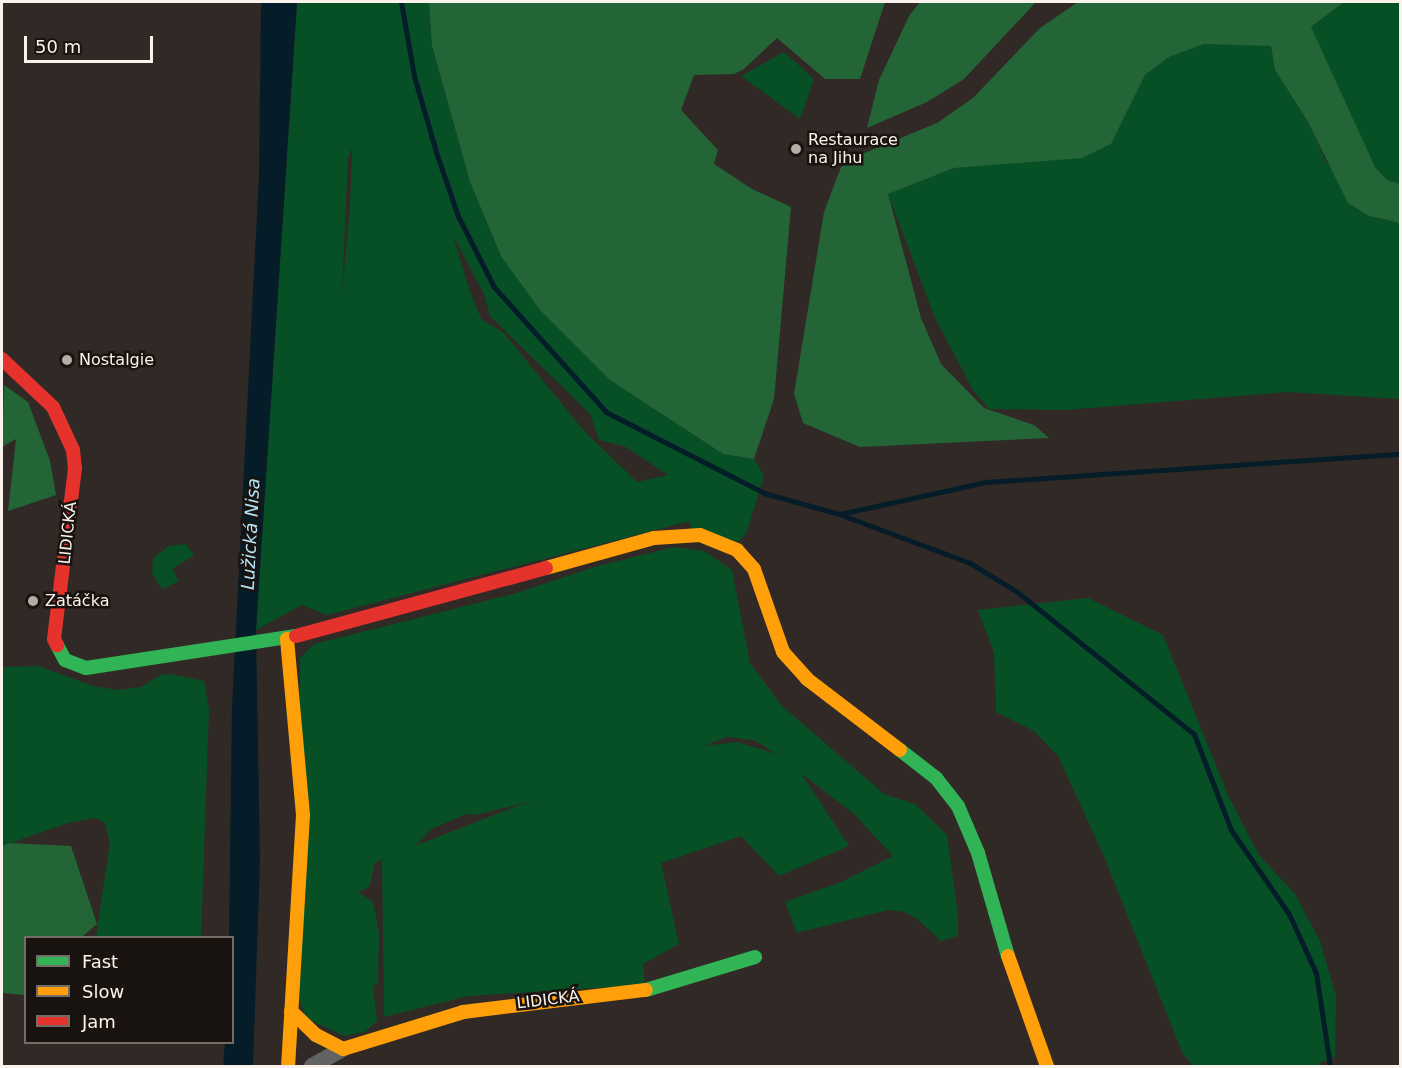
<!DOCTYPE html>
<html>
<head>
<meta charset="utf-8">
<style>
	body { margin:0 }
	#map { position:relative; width:1402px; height:1068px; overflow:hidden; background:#312925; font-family:"DejaVu Sans",sans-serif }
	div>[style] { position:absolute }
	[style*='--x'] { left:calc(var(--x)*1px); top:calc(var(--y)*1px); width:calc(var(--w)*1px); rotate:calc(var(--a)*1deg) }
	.green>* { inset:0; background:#075025 }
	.forest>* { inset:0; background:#236537 }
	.water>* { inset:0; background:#041d28 }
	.stream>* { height:5px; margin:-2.5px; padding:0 2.5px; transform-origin:2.5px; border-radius:2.5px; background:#041d28 }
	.street>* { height:16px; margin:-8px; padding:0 8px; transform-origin:8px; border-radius:8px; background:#626464 }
	.fast>* { height:14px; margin:-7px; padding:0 7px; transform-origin:7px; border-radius:7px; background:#30b455 }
	.slow>* { height:14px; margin:-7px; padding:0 7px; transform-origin:7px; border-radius:7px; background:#ff9f0a }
	.jam>* { height:14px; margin:-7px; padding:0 7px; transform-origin:7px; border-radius:7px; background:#e5322d }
	.dots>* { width:16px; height:16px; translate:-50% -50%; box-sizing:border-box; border:3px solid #19130f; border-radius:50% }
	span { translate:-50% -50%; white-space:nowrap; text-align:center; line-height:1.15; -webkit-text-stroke:5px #19130f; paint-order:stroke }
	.poi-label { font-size:16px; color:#fcf2ec }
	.left { translate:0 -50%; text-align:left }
	.street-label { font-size:16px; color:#fcf2ec }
	.water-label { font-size:18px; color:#b4e3f8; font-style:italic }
	.frame { position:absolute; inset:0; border:3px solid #fcf2ec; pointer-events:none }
	.legend { position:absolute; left:24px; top:936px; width:210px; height:108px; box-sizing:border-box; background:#19130f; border:2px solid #746c67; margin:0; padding:8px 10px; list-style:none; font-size:18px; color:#fcf2ec }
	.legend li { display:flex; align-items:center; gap:12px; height:30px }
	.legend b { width:30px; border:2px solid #746c67 }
	.scale { position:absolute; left:24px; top:36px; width:129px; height:27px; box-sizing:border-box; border:3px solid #fcf2ec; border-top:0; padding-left:8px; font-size:18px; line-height:21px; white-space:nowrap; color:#fcf2ec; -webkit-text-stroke:4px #19130f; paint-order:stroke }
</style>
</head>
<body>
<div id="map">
	<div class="green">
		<div style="clip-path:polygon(evenodd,297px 2px,429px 2px,432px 47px,470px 182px,501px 256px,610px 380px,723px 454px,754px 459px,764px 476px,746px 534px,738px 542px,691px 529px,690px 521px,327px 615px,302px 605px,256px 630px,297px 2px,352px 148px,350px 206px,342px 294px,348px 158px,352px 148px,297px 2px,453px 236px,484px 294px,490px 316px,590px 414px,599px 440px,626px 447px,668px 475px,637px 482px,584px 431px,503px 332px,482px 320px,471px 295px,453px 236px)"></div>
		<div style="clip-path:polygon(1344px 2px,1400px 2px,1400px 184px,1387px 180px,1375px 167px,1316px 45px,1311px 27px)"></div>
		<div style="clip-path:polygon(1231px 43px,1271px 46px,1275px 70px,1307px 120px,1327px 163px,1369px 216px,1400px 223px,1400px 399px,1287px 392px,1065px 410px,989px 409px,973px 390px,935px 318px,888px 194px,954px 168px,1091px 154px,1111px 144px,1145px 75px,1169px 57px,1204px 44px)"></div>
		<div style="clip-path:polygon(784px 52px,814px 79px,800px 119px,741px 76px)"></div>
		<div style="clip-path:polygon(186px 544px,194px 555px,172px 569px,179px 581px,162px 589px,152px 573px,153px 558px,169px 546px)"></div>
		<div style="clip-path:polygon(evenodd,674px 547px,704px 551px,732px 570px,750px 663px,781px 705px,884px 794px,915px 804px,947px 835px,958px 915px,958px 936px,941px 941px,916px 918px,904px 912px,889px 910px,797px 933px,785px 902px,841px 882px,893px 856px,854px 814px,801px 773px,849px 846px,779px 876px,741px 836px,661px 863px,679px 944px,643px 964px,645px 985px,468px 996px,384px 1017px,382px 859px,375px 863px,369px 887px,358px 892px,373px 902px,379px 933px,378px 982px,373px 987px,377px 1021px,365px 1032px,344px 1036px,306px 1018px,298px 997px,300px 658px,314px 644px,513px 594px,594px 567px,674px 547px,727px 737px,754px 740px,776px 754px,737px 742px,703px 746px,727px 737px,674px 547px,532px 801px,517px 806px,415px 846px,432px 829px,466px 814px,475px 815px,532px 801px)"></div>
		<div style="clip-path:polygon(1088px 598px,1163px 635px,1228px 795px,1259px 855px,1295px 894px,1320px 941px,1336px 996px,1335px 1057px,1319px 1063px,1320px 1066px,1193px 1066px,1182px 1052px,1103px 854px,1058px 756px,1034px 731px,996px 712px,994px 653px,978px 610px)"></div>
		<div style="clip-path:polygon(38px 666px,93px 686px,118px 690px,141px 687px,160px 675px,171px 674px,204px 681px,209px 709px,201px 937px,96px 937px,110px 843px,105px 823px,95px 818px,68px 823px,2px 846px,2px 667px)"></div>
	</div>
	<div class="forest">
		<div style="clip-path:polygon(429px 2px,885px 2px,860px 79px,825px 79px,777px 38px,744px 69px,734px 74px,694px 75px,681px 110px,718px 150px,714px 164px,752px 189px,791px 207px,774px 399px,754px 459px,723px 454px,610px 380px,540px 310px,501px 256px,470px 182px,432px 46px)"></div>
		<div style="clip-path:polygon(920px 2px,1036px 2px,964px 79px,927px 102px,867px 128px,879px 80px,909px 16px)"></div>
		<div style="clip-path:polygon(1078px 2px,1344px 2px,1311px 27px,1375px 167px,1387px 180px,1400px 184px,1400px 223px,1369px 216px,1348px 203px,1307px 120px,1275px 70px,1271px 46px,1204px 44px,1169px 57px,1145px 75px,1111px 144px,1082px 158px,954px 168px,888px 194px,921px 318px,941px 364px,984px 408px,1034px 425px,1049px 438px,860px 447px,803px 423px,794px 394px,824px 212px,841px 167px,857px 156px,937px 123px,973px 98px,1040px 28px)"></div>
		<div style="clip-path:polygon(4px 385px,28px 402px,50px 461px,56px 495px,8px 511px,16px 439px,2px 447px)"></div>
		<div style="clip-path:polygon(10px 843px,71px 846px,97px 924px,82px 937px,26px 938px,25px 995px,2px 993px,2px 846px)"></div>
	</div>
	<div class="water">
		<div style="clip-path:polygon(261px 2px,297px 2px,256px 630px,260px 861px,253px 1066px,223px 1066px,225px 1043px,232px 1042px,232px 938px,229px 937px,232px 705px,259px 174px)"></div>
	</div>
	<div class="stream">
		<div style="--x:401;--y:2;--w:75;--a:80"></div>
		<div style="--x:414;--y:76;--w:82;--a:73.8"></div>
		<div style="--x:437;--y:155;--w:65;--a:71"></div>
		<div style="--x:458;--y:216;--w:80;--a:63.1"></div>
		<div style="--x:494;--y:287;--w:168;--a:48.1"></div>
		<div style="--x:606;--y:412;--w:178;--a:27.1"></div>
		<div style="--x:764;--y:493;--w:78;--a:15.6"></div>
		<div style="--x:839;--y:514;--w:140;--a:20.5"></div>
		<div style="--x:970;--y:563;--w:54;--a:31.3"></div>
		<div style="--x:1016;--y:591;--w:228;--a:38.8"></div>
		<div style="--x:1194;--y:734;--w:103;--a:68.9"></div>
		<div style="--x:1231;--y:830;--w:102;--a:55.4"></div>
		<div style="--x:1289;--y:914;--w:65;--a:65.4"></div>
		<div style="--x:1316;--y:973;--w:94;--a:81.4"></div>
		<div style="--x:840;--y:514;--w:148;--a:-12.4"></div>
		<div style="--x:985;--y:482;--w:416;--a:-3.9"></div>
	</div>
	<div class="street">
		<div style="--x:312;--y:1066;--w:35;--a:-29"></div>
	</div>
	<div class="fast">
		<div style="--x:57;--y:645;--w:17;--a:62"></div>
		<div style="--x:65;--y:660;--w:22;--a:21"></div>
		<div style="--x:86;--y:668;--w:212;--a:-8.7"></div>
		<div style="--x:900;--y:750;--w:46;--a:37.9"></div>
		<div style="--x:936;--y:778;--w:36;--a:52"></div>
		<div style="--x:958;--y:806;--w:51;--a:66.9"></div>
		<div style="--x:978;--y:853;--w:107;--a:73.8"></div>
		<div style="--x:646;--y:990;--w:114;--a:-16.8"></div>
	</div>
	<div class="slow">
		<div style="--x:546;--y:568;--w:112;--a:-15.5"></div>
		<div style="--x:654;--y:538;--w:46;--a:-3.7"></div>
		<div style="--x:700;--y:535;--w:40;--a:22"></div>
		<div style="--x:737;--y:550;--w:25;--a:48"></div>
		<div style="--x:754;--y:569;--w:88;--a:70.7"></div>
		<div style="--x:783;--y:652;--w:36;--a:48"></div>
		<div style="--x:807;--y:679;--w:117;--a:37.4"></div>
		<div style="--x:287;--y:639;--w:177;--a:84.8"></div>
		<div style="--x:303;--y:815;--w:251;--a:93.4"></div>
		<div style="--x:1008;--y:956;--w:117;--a:70.5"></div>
		<div style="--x:291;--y:1011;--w:35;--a:44"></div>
		<div style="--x:316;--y:1035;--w:30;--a:27"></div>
		<div style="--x:343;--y:1049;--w:126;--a:-17.1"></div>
		<div style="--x:463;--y:1012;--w:184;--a:-6.9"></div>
	</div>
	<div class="jam">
		<div style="--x:2;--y:359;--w:70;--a:43.3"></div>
		<div style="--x:53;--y:407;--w:47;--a:65.1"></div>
		<div style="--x:73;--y:450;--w:18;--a:84"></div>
		<div style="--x:75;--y:468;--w:172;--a:97"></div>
		<div style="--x:54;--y:639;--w:7;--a:63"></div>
		<div style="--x:296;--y:636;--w:259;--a:-15.2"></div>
	</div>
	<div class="dots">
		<div style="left:796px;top:149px;background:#b5aca6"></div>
		<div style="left:67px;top:360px;background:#b5aca6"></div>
		<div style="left:33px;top:601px;background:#b5aca6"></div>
	</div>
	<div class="poi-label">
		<span class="left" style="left:808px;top:149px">Restaurace<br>na Jihu</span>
		<span class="left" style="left:79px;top:360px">Nostalgie</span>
		<span class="left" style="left:45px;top:601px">Zatáčka</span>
	</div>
	<div class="street-label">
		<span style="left:68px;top:533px;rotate:-84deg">LIDICKÁ</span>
		<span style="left:548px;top:1000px;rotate:-7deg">LIDICKÁ</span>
	</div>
	<div class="water-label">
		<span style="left:251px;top:534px;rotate:-87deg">Lužická Nisa</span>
	</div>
	<div class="frame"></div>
	<ul class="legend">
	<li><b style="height:8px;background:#30b455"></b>Fast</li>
	<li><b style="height:8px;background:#ff9f0a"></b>Slow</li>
	<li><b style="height:8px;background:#e5322d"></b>Jam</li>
	</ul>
	<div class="scale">50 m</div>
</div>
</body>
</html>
